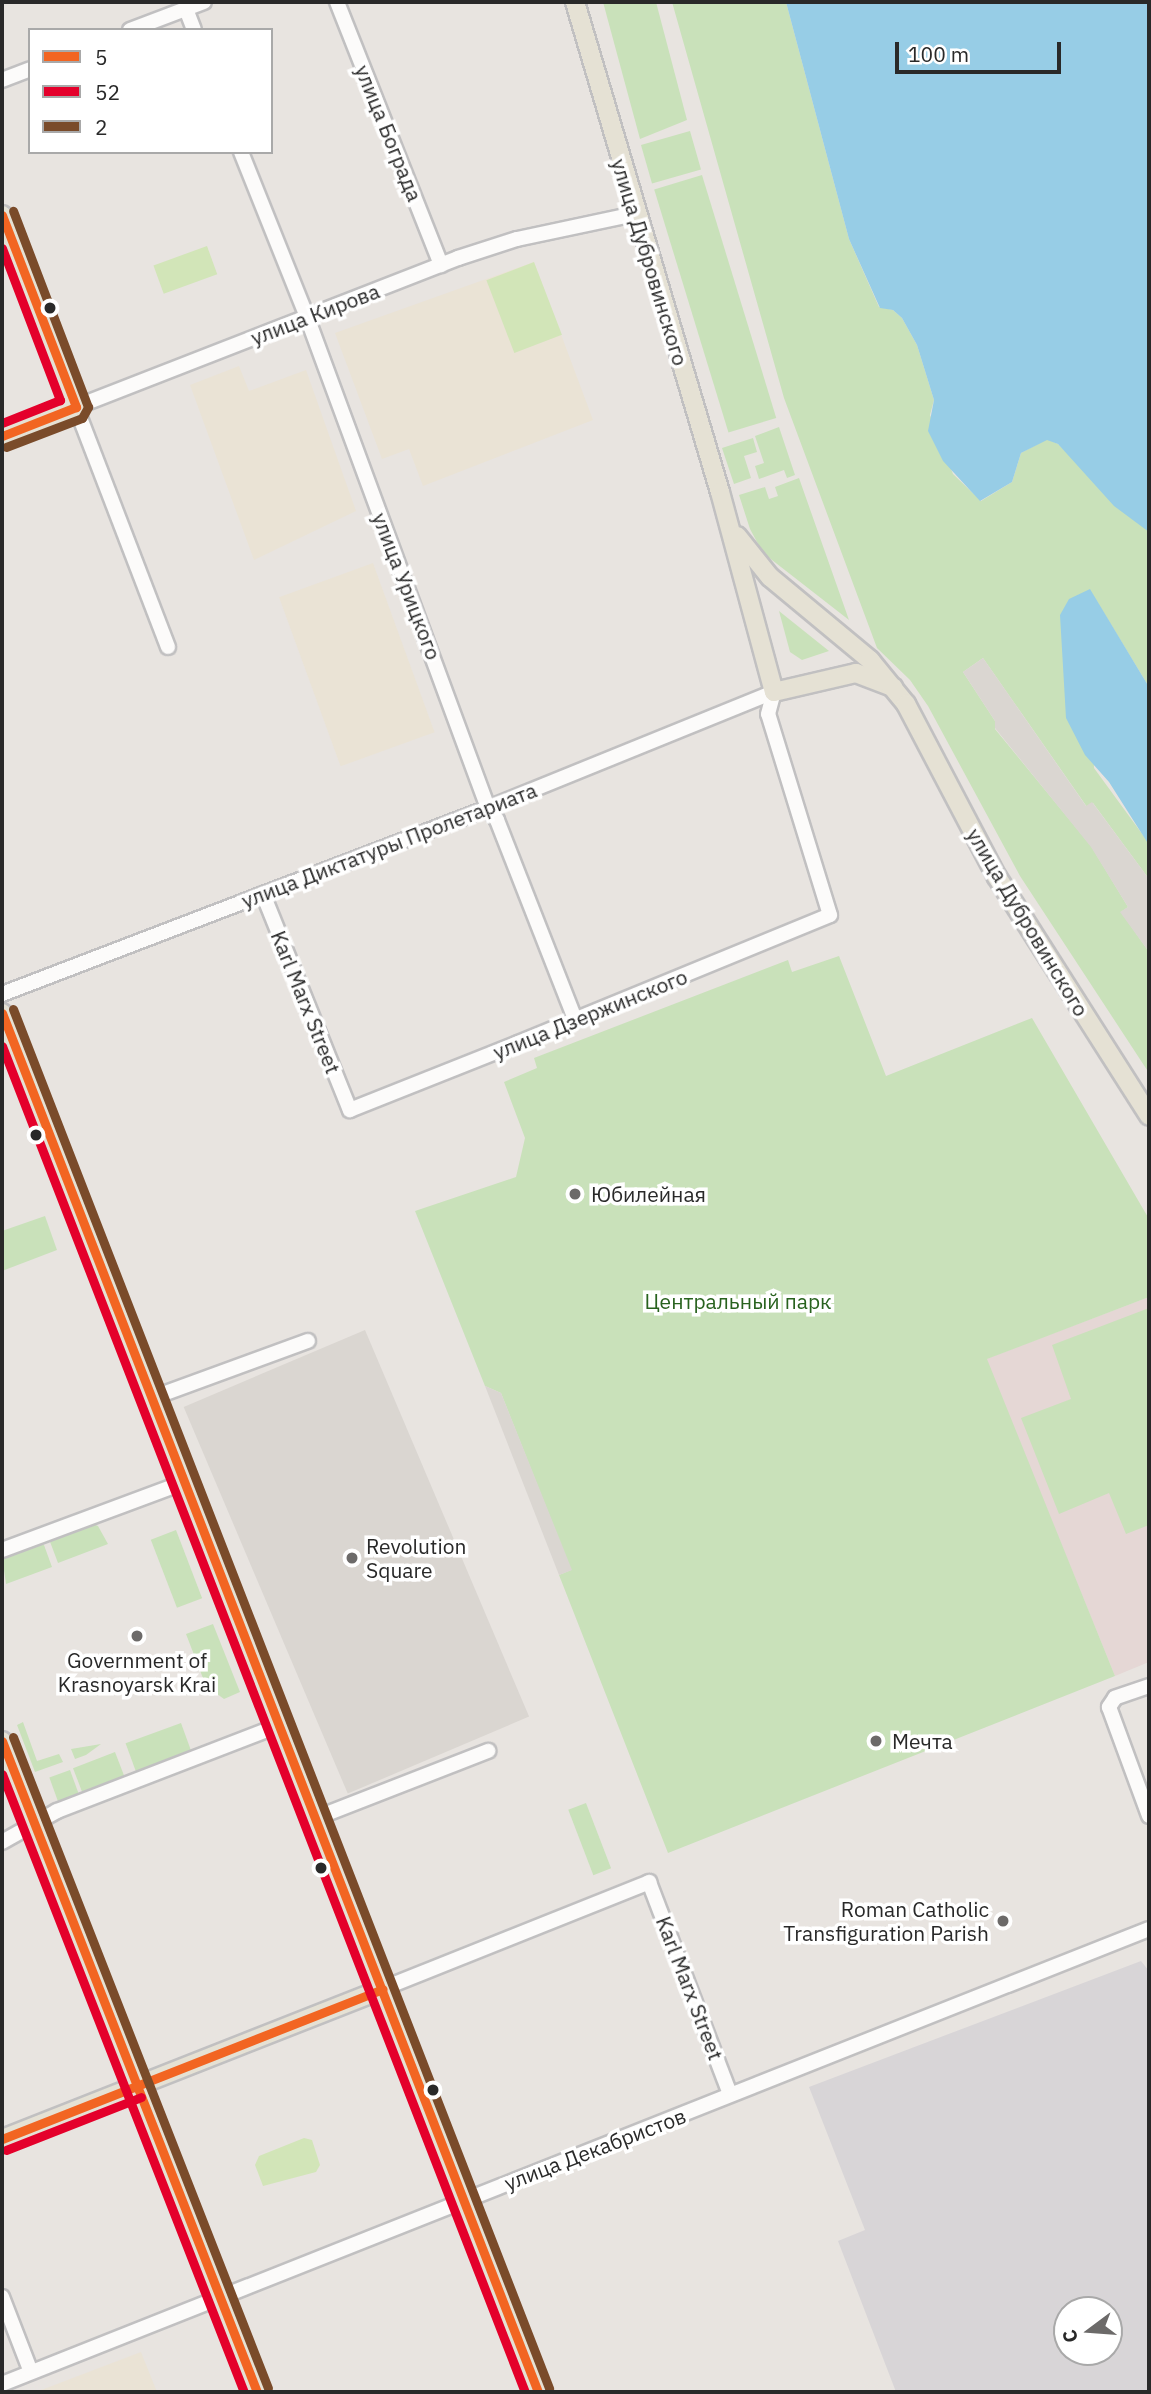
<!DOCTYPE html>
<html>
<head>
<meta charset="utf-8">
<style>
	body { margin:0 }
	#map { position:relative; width:1151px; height:2394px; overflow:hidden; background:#e8e4e0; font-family:"IBM Plex Sans",sans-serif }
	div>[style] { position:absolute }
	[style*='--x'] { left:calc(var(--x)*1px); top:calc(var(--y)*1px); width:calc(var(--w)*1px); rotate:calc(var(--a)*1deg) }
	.industrial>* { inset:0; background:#d8d5d7 }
	.education>* { inset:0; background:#eae3d5; transform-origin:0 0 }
	.medical>* { inset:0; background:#e5d7d5 }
	.green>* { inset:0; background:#c9e1ba; transform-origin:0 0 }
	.pitch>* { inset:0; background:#d2e5b8; transform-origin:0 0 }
	.plaza>* { inset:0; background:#dad6d1; transform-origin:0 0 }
	.water>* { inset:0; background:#97cde6 }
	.roads { filter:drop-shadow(2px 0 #c1c0c1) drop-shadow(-2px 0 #c1c0c1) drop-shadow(0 2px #c1c0c1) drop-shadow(0 -2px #c1c0c1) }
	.minor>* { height:14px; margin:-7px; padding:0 7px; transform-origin:7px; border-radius:7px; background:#fcfbfa }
	.major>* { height:18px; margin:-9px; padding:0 9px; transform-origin:9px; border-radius:9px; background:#e5e1d4 }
	.bus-1>* { height:9px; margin:-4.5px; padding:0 4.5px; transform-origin:4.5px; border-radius:4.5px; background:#f26522 }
	.bus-2>* { height:9px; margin:-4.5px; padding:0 4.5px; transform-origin:4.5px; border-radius:4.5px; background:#e4002b }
	.bus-3>* { height:9px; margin:-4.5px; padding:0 4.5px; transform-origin:4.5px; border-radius:4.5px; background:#7a4b2a }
	.dots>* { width:19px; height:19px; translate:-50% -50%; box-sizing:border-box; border:4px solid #fff; border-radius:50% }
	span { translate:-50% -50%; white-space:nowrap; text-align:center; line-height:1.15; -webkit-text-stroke:7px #fff; paint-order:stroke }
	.street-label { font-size:21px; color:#292929 }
	.poi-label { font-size:21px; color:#292929 }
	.left { translate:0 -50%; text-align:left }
	.right { translate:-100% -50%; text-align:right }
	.park-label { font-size:21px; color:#28621e }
	.frame { position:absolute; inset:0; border:4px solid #292929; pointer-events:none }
	.legend { position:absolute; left:28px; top:28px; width:245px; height:126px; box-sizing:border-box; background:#fff; border:2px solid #a9a9a9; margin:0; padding:9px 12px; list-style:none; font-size:21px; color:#292929 }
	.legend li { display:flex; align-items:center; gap:14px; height:35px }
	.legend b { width:35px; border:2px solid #a9a9a9 }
	.north { position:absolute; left:1053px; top:2296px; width:70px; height:70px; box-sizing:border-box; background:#fff; border:2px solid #a9a9a9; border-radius:50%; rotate:254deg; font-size:19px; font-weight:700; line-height:28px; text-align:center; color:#292929 }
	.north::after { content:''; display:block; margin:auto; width:24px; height:32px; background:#6c6a69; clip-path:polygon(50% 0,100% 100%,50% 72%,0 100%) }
	.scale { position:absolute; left:895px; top:42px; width:166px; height:32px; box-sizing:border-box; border:4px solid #292929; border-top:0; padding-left:9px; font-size:21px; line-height:24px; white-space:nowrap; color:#292929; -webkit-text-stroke:5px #fff; paint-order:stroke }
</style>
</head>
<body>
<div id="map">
	<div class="industrial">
		<div style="clip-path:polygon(evenodd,1141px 1961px,1149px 1971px,1149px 2392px,896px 2392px,838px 2241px,865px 2230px,809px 2087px,1141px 1961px,1067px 2310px,1109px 2310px,1109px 2352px,1067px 2352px,1067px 2310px)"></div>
	</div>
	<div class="education">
		<div style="clip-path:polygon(534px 262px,593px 420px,423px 486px,409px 449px,382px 459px,335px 333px)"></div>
		<div style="clip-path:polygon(239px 366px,249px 391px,306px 370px,356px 511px,254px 560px,190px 385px)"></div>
		<div style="left:373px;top:563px;width:180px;height:100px;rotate:70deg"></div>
		<div style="clip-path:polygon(141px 2352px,157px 2392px,36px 2392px)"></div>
	</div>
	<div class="medical">
		<div style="clip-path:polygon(1149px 1297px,1149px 1662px,1115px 1676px,986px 1359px)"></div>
	</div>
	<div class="green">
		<div style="clip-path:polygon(603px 2px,656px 2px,687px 120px,640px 139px)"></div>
		<div style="clip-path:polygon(672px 2px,786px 2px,849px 239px,879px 307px,893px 310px,902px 318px,917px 345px,934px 400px,930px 415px,953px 474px,981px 501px,1012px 482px,1021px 453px,1047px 439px,1058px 444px,1149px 532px,1149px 687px,1090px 590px,1094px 768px,1148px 842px,1149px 879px,1093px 803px,1087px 807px,983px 658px,963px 672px,995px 721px,995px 729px,1091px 846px,1128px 907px,1121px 912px,1149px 952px,1149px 1073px,1020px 876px,928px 706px,910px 680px,877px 648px,784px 398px)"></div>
		<div style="left:690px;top:131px;width:40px;height:51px;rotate:74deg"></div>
		<div style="left:702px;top:175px;width:254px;height:50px;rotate:73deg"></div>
		<div style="clip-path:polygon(779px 427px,795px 475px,787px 478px,784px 470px,759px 479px,755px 466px,764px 463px,755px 436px)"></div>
		<div style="clip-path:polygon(753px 438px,757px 452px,744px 456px,751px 478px,734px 484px,722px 448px)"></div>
		<div style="clip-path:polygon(799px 478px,849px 620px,763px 553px,750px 529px,739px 495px,765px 487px,769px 499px,778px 496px,775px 487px)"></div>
		<div style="clip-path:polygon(779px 611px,829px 651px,802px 660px,790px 652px)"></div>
		<div style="clip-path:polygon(839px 956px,886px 1076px,1032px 1018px,1149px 1219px,1149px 1297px,987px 1359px,1115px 1676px,668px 1853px,559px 1575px,571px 1570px,501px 1393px,485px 1386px,415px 1211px,516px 1177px,525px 1138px,504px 1082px,537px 1068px,534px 1058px,788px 960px,792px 972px)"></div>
		<div style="clip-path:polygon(45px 1216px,57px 1250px,2px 1271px,2px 1231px)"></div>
		<div style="clip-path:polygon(1149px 1308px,1149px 1525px,1126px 1534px,1109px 1493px,1059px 1514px,1021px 1418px,1071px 1399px,1052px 1345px)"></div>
		<div style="clip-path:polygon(91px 1523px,98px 1526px,108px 1544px,58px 1563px,49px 1539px)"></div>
		<div style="left:176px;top:1530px;width:73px;height:27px;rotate:69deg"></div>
		<div style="clip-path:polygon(37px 1543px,44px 1545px,52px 1567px,6px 1584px,2px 1556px)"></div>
		<div style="clip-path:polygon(213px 1624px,240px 1692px,224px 1699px,206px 1686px,186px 1634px)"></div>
		<div style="clip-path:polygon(23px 1722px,37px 1761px,59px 1754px,63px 1762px,35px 1772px,17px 1725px)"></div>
		<div style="left:181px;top:1723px;width:30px;height:59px;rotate:70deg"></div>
		<div style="clip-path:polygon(101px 1744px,86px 1755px,75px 1759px,71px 1749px)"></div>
		<div style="left:115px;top:1752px;width:26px;height:45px;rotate:69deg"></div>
		<div style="left:70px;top:1770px;width:27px;height:22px;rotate:70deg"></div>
		<div style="left:586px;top:1803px;width:70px;height:19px;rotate:69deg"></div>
	</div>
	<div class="pitch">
		<div style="left:207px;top:246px;width:30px;height:57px;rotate:70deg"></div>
		<div style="left:534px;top:262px;width:78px;height:51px;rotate:69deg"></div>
		<div style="clip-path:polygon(304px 2138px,312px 2140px,320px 2165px,316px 2172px,263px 2186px,255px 2165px,259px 2156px)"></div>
	</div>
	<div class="plaza">
		<div style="clip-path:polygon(983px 658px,1086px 806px,1092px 802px,1149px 879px,1149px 952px,1120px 912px,1128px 907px,1091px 847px,995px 728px,995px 721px,963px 672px)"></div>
		<div style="left:365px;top:1330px;width:420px;height:197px;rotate:67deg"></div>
		<div style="clip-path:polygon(485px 1386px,501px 1393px,572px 1570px,559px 1575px)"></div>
	</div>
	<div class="water">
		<div style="clip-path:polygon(786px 2px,1149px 2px,1149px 532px,1114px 506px,1058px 444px,1047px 440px,1021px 453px,1012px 482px,980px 501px,943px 461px,928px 431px,934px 400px,917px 345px,902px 318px,893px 310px,880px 308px,849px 239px)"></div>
		<div style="clip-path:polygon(1090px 589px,1149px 687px,1149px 845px,1109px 782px,1085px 755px,1066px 718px,1060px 615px,1069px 599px)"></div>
	</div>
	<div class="roads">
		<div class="minor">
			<div style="--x:337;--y:2;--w:283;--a:68.4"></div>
			<div style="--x:186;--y:9;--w:22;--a:69"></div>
			<div style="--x:130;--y:30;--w:79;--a:-20.7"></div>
			<div style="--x:2;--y:80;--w:30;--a:-21"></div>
			<div style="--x:241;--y:152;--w:178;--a:68.2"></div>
			<div style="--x:307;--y:317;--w:523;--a:69.76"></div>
			<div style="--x:488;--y:808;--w:15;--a:53"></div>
			<div style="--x:497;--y:820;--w:214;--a:68.6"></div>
			<div style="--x:168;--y:647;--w:257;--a:-111"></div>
			<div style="--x:76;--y:407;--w:410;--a:-21.3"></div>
			<div style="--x:458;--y:258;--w:62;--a:-17.9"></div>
			<div style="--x:517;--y:239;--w:121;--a:-12"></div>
			<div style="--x:263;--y:894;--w:233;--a:68.1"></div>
			<div style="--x:350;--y:1110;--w:181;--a:-21.7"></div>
			<div style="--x:518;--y:1043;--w:337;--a:-22.3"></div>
			<div style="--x:830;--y:915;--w:210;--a:-107.1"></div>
			<div style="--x:768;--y:714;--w:23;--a:-75"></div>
			<div style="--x:2;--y:994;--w:520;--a:-20.94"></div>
			<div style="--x:488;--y:808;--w:309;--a:-22.1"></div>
			<div style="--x:152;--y:1398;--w:166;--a:-20.1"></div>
			<div style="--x:2;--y:1550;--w:195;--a:-20.4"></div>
			<div style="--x:1149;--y:1686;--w:36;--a:161"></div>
			<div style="--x:1115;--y:1698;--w:11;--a:124"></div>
			<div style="--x:1109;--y:1707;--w:116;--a:69.8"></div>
			<div style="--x:316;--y:1818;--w:185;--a:-21.3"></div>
			<div style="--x:2;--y:1842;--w:63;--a:-29.4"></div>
			<div style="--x:57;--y:1811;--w:239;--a:-21.1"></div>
			<div style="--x:382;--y:1989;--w:288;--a:-21.8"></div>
			<div style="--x:649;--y:1882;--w:227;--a:69.1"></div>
			<div style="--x:2;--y:2297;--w:80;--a:68.9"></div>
			<div style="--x:2;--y:2384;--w:1234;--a:-21.64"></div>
		</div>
		<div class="major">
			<div style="--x:575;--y:2;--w:511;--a:73.52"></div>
			<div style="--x:720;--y:492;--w:207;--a:74.9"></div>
			<div style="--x:774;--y:692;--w:84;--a:-13"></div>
			<div style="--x:856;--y:673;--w:40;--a:21"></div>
			<div style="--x:2;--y:215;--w:206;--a:68.9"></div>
			<div style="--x:76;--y:407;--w:79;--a:158.6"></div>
			<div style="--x:737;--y:536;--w:53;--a:51.2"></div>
			<div style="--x:770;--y:577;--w:130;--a:39.7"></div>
			<div style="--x:870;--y:660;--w:57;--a:50.7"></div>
			<div style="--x:906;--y:704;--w:195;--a:62.3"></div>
			<div style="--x:997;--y:877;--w:283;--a:57.5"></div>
			<div style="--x:2;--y:1013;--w:1480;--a:68.76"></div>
			<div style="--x:2;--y:1741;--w:699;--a:68.61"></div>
			<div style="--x:2;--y:2139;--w:409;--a:-21.5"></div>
		</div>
	</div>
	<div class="bus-1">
		<div style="--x:2;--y:215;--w:206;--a:68.9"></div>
		<div style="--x:76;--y:407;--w:79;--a:158.6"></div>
		<div style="--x:2;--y:1013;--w:1480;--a:68.76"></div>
		<div style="--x:2;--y:1741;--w:699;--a:68.61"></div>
		<div style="--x:2;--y:2139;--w:409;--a:-21.5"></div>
	</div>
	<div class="bus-2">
		<div style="--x:2;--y:248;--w:163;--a:69.1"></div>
		<div style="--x:60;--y:400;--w:62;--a:158.4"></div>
		<div style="--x:2;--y:1046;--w:1444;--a:68.77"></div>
		<div style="--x:2;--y:1774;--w:664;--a:68.62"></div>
		<div style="--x:6;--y:2150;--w:145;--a:-21.4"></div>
	</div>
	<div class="bus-3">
		<div style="--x:6;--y:447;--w:81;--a:-20.9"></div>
		<div style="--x:82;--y:418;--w:13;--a:-61"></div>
		<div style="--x:88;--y:407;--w:210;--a:-110.9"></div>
		<div style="--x:13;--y:1009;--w:1480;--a:68.76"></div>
		<div style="--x:13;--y:1737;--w:699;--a:68.61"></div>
	</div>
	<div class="dots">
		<div style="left:50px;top:308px;background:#292929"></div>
		<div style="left:36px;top:1135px;background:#292929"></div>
		<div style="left:575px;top:1194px;background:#6c6a69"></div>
		<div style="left:352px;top:1558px;background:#6c6a69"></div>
		<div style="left:137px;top:1636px;background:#6c6a69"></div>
		<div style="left:876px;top:1741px;background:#6c6a69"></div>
		<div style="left:321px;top:1868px;background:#292929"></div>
		<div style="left:1003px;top:1921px;background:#6c6a69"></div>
		<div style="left:433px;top:2090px;background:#292929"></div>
	</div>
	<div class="street-label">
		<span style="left:389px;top:133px;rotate:68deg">улица Бограда</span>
		<span style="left:650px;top:262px;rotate:73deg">улица Дубровинского</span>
		<span style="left:315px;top:314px;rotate:-21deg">улица Кирова</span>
		<span style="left:407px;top:586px;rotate:69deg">улица Урицкого</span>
		<span style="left:389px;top:845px;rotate:-21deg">улица Диктатуры Пролетариата</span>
		<span style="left:1028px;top:922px;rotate:59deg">улица Дубровинского</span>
		<span style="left:306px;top:1002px;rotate:68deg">Karl Marx Street</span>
		<span style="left:590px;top:1014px;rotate:-22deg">улица Дзержинского</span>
		<span style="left:690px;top:1988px;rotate:69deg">Karl Marx Street</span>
		<span style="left:595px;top:2149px;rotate:-21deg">улица Декабристов</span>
	</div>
	<div class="poi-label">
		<span class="left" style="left:591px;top:1194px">Юбилейная</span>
		<span class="left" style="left:366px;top:1558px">Revolution<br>Square</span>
		<span style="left:137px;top:1672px">Government of<br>Krasnoyarsk Krai</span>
		<span class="left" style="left:892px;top:1741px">Мечта</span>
		<span class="right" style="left:989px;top:1921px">Roman Catholic<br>Transfiguration Parish</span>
	</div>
	<div class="park-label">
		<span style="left:738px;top:1301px">Центральный парк</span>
	</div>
	<div class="frame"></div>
	<ul class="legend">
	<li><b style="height:9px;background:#f26522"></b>5</li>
	<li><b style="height:9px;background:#e4002b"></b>52</li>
	<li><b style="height:9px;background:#7a4b2a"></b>2</li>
	</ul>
	<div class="north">С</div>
	<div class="scale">100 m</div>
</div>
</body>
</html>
